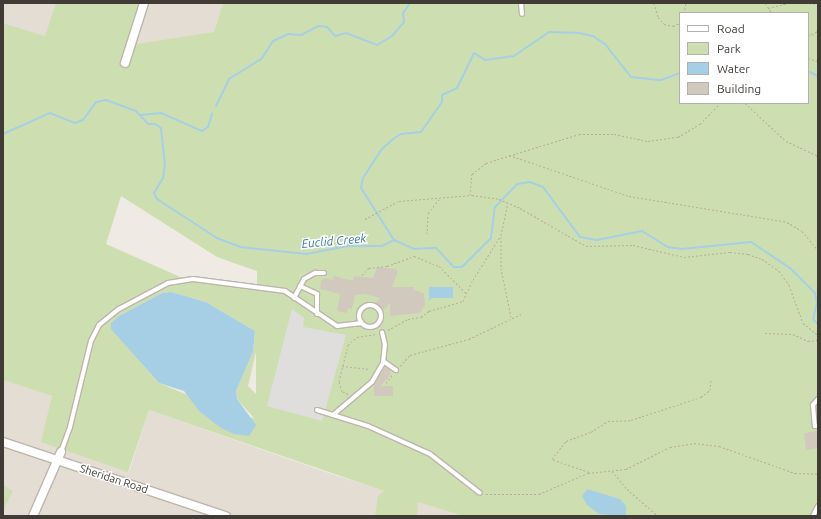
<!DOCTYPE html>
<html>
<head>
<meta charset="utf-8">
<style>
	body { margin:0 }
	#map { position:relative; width:821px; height:519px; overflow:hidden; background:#efebe4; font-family:Ubuntu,sans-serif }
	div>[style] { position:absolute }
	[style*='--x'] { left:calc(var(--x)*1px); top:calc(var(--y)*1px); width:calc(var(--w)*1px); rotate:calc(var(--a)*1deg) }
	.residential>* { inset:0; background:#e3ddd3 }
	.green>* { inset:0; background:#cddfb1 }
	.parking>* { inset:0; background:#e0dedc }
	.water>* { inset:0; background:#a6cfe6 }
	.stream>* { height:2px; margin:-1px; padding:0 1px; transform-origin:1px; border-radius:1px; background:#a6cfe6 }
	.building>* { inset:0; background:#d2c9be }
	.path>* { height:1px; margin-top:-0.5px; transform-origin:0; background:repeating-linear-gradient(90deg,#b9ad9b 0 2px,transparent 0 4px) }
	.roads { filter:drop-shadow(1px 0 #bcb5ab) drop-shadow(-1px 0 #bcb5ab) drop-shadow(0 1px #bcb5ab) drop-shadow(0 -1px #bcb5ab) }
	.service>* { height:4px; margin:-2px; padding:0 2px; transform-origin:2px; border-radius:2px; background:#fff }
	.service>.ring { margin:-2px; padding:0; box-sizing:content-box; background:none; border:4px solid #fff; border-radius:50% }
	.minor>* { height:8px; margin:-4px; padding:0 4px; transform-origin:4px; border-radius:4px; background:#fff }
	span { translate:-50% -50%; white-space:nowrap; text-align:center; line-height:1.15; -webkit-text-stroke:3px #fff; paint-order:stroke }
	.street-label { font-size:11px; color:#413b35 }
	.water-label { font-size:12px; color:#3c7a9e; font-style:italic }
	.frame { position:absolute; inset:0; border:4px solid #413b35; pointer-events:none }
	.legend { position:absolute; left:679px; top:12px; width:130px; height:92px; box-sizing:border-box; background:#fff; border:1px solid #b3b1ae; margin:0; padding:5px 7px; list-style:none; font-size:12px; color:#413b35 }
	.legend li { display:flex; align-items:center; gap:8px; height:20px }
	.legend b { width:20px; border:1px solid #b3b1ae }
</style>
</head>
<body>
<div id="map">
	<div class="residential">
		<div style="clip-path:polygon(3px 3px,223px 3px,192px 104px,45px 36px,3px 23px)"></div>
		<div style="clip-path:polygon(3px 380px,52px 396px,129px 472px,149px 410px,331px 474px,463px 516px,3px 516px)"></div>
	</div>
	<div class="green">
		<div style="clip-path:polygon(evenodd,56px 3px,144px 3px,131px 45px,214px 32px,223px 3px,818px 3px,818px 516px,463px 516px,418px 502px,417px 516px,375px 516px,378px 496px,384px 491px,149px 410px,128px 472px,41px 442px,52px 396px,3px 380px,3px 23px,45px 36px,56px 3px,680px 13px,808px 13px,808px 103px,680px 103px,680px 13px,56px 3px,121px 196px,217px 257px,257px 271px,257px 286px,187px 280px,106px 244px,121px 196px,56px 3px,171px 292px,206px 302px,255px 331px,253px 352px,236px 391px,237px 399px,254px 418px,199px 411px,190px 396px,159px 383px,143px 365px,119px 316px,162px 293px,171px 292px,56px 3px,256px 352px,256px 394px,248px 386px,256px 352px)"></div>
		<div style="clip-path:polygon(3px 485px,13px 491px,3px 510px)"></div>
	</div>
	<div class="parking">
		<div style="clip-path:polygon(292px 309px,304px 318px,303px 327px,346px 335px,322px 421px,267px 406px)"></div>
	</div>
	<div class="water">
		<div style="clip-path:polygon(429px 287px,453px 287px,453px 298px,432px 298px,429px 301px)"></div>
		<div style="clip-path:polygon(171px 292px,206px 302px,255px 331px,253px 352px,236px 391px,237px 399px,256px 425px,249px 436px,234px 434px,221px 428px,199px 411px,184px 391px,159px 383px,111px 329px,111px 323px,119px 316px,162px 293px)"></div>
		<div style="clip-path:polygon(587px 489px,620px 499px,626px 506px,626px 516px,599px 514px,587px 505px,582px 496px)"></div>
	</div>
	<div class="stream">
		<div style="--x:808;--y:71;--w:11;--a:27"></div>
		<div style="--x:216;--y:106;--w:30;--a:-64"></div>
		<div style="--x:229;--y:79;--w:39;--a:-32"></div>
		<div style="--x:262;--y:58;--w:20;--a:-57"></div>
		<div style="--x:273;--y:41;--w:17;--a:-25"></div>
		<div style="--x:288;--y:34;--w:13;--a:4"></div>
		<div style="--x:301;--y:35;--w:20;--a:-27"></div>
		<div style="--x:319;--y:26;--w:8;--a:7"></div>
		<div style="--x:327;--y:27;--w:12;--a:48"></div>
		<div style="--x:335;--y:36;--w:11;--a:-15"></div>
		<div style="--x:346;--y:33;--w:33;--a:21"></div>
		<div style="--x:377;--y:45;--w:17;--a:-31"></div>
		<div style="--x:392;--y:36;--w:18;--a:-49"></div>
		<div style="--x:404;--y:22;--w:9;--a:-96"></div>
		<div style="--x:403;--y:13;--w:12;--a:-55"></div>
		<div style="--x:141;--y:115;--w:20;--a:-6"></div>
		<div style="--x:161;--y:113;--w:45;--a:23.7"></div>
		<div style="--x:202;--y:131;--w:7;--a:-34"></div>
		<div style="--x:208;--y:127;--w:14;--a:-73"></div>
		<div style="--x:3;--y:134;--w:51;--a:-24.1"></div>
		<div style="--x:50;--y:113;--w:27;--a:22"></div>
		<div style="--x:75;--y:123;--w:9;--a:-21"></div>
		<div style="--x:83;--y:120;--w:22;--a:-54"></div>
		<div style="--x:96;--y:102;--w:10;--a:-11"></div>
		<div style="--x:106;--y:100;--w:32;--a:20"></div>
		<div style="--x:136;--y:111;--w:18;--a:47"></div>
		<div style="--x:148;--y:124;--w:7;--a:0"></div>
		<div style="--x:155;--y:124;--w:7;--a:34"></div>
		<div style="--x:161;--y:128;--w:37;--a:84"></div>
		<div style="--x:165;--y:165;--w:13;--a:99"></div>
		<div style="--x:163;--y:178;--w:17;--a:121"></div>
		<div style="--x:154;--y:193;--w:7;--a:63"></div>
		<div style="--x:157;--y:199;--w:72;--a:33"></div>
		<div style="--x:217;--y:238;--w:25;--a:21"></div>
		<div style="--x:240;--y:247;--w:67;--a:6"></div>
		<div style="--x:307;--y:254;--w:41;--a:-11.3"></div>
		<div style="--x:347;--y:246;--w:35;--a:0"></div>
		<div style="--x:382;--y:246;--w:13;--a:-27"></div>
		<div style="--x:394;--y:240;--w:62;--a:-122.4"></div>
		<div style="--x:361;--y:188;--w:10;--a:-79"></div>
		<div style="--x:363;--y:178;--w:35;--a:-57"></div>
		<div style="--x:382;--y:149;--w:15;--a:-42"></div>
		<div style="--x:393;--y:139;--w:9;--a:-32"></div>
		<div style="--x:401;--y:134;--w:20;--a:-6"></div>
		<div style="--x:421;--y:132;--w:37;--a:-55"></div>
		<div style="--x:442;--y:102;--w:7;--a:-90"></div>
		<div style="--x:442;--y:95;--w:17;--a:-25"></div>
		<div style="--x:457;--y:88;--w:39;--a:-64"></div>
		<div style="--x:474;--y:53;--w:13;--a:32"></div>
		<div style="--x:485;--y:60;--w:29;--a:-8"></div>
		<div style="--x:514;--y:56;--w:42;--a:-34.4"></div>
		<div style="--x:549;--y:32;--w:30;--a:2"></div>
		<div style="--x:579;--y:33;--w:14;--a:12"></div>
		<div style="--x:593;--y:36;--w:14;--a:34"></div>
		<div style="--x:605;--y:44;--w:42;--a:51.8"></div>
		<div style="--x:631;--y:77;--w:30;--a:6"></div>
		<div style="--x:661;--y:80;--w:20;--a:-20"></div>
		<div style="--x:394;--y:240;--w:22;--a:24"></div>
		<div style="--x:414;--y:249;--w:22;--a:-3"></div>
		<div style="--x:436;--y:248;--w:26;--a:47"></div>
		<div style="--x:454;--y:267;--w:8;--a:0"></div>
		<div style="--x:462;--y:267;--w:41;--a:-45"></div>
		<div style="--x:491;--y:238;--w:31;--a:-83"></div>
		<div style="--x:495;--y:207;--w:32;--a:-46"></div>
		<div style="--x:517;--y:184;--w:13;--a:-9"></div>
		<div style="--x:530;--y:182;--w:14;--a:21"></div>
		<div style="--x:543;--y:187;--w:62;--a:53.5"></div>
		<div style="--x:580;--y:237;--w:17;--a:10"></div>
		<div style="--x:597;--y:240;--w:46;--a:-11.3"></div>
		<div style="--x:642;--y:231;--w:31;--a:32"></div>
		<div style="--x:668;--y:247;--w:14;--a:8"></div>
		<div style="--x:682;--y:249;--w:69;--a:-5.8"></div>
		<div style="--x:751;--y:242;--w:47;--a:33.7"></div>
		<div style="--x:790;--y:268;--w:35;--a:45"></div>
		<div style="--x:815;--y:293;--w:10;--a:79"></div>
		<div style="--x:817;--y:303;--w:16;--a:104"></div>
		<div style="--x:813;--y:319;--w:7;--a:45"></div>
	</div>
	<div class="building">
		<div style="clip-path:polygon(377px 267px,396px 269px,398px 272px,392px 287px,414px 287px,414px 290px,424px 293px,425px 305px,420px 313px,390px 316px,390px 303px,384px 310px,375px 303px,380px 298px,364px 294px,355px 295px,352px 309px,348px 308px,347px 313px,337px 311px,340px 294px,320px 289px,321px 280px,325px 278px,333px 280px,334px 276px,353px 281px,354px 276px,373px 278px)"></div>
		<div style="clip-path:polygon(385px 367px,390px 370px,390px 376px,380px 386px,393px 386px,393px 396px,374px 396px,374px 385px)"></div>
		<div style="clip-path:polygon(818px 431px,818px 448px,806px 450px,804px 433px)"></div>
	</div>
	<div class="path">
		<div style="--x:654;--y:3;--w:15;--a:74"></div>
		<div style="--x:658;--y:17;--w:9;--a:49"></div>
		<div style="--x:664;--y:24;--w:9;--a:13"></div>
		<div style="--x:673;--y:26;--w:8;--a:-23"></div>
		<div style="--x:765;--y:3;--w:12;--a:55"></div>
		<div style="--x:809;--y:3;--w:9;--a:6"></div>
		<div style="--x:768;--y:8;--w:21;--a:-14"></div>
		<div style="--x:684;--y:13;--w:10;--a:-79"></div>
		<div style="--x:808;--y:36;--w:11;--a:-27"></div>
		<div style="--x:808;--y:58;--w:10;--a:17"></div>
		<div style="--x:745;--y:103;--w:56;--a:42.8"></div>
		<div style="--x:786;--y:141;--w:35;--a:25"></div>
		<div style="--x:509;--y:155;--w:127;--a:18.9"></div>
		<div style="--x:629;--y:196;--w:160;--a:9.3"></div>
		<div style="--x:787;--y:222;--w:17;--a:31"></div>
		<div style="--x:802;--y:231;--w:25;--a:50"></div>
		<div style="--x:470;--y:195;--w:21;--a:-85"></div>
		<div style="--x:472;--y:174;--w:18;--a:-38"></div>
		<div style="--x:486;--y:163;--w:97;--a:-17.3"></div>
		<div style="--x:579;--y:134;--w:35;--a:0"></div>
		<div style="--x:614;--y:134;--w:35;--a:12"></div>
		<div style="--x:648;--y:141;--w:30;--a:-8"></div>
		<div style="--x:678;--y:137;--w:26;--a:-31"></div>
		<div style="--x:700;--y:124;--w:29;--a:-46"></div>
		<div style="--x:365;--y:219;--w:38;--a:-28"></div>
		<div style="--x:399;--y:201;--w:73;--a:-4.7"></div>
		<div style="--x:472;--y:195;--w:27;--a:8"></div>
		<div style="--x:499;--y:199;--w:23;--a:23"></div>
		<div style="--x:520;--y:208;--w:76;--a:29.9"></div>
		<div style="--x:586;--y:246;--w:47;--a:-1.2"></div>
		<div style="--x:633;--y:245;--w:52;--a:13.2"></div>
		<div style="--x:684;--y:257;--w:46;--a:-6.2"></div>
		<div style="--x:730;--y:252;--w:18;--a:6"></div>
		<div style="--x:748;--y:254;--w:15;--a:20"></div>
		<div style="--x:762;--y:259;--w:21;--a:35"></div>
		<div style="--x:779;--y:271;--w:17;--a:54"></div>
		<div style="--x:789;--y:285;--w:40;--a:69.8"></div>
		<div style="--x:803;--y:323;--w:19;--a:39"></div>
		<div style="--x:427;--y:234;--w:21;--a:-87"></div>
		<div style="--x:428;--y:213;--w:19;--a:-51"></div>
		<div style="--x:501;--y:237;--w:31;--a:90"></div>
		<div style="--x:501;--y:268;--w:50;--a:78.5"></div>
		<div style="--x:362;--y:275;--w:10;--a:-45"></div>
		<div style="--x:369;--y:268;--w:18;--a:-6"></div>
		<div style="--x:387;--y:266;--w:29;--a:-20"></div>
		<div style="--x:414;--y:256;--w:27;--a:22"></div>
		<div style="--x:439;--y:266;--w:40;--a:45"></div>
		<div style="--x:388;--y:330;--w:23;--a:-29"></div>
		<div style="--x:408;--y:319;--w:13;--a:-9"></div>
		<div style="--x:421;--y:317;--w:10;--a:-37"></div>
		<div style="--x:429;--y:311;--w:35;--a:-16"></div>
		<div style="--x:463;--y:301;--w:23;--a:-65"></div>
		<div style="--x:473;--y:280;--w:53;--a:-58.1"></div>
		<div style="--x:501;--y:235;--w:33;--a:-78"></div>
		<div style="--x:765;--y:333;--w:28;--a:2"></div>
		<div style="--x:793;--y:334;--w:17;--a:25"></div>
		<div style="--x:808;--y:341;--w:10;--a:-6"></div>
		<div style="--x:342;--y:366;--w:28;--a:6"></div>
		<div style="--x:400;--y:366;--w:15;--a:-48"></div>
		<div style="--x:410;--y:355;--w:61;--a:-15.2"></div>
		<div style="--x:469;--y:339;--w:60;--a:-25.7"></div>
		<div style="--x:386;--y:383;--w:11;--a:-52"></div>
		<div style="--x:348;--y:394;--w:7;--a:-153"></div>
		<div style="--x:342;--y:391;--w:10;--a:-107"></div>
		<div style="--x:339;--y:381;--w:37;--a:-76"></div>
		<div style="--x:348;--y:345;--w:12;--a:-42"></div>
		<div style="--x:357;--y:337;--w:19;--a:-9"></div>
		<div style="--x:612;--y:471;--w:23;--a:50"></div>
		<div style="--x:627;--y:489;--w:41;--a:41.1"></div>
		<div style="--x:589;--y:472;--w:39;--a:-161"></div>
		<div style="--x:552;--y:459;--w:23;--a:-52"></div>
		<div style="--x:566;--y:441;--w:27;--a:-20"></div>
		<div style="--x:591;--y:432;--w:20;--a:-33"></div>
		<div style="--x:608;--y:421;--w:23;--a:-2"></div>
		<div style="--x:631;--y:420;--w:74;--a:-18.2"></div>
		<div style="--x:701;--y:397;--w:11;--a:-38"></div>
		<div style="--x:710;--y:390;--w:10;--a:-84"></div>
		<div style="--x:486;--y:494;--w:53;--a:0"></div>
		<div style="--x:539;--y:494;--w:53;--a:-23.2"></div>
		<div style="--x:588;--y:473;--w:38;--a:-6"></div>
		<div style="--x:626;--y:469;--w:49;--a:-26.6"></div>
		<div style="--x:670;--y:447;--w:24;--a:-9"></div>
		<div style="--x:694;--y:443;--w:25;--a:7"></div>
		<div style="--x:719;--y:446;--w:81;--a:19.6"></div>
		<div style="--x:795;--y:473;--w:23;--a:2"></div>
	</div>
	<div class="roads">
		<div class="service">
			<div style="--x:521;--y:3;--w:11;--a:85"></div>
			<div style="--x:300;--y:286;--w:19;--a:25"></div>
			<div style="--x:317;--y:294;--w:20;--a:90"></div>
			<div style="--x:294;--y:298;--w:21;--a:-62"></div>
			<div style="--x:304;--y:279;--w:13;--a:-29"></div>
			<div style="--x:315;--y:273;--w:9;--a:0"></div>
			<div class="ring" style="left:359px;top:305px;width:18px;height:18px"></div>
			<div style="--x:383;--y:361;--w:16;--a:35"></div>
			<div style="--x:818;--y:399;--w:8;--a:130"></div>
			<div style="--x:813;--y:405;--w:21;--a:85"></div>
			<div style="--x:815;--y:426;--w:3;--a:0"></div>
			<div style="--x:317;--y:410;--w:53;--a:17.4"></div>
			<div style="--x:368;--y:426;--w:68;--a:24.3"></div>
			<div style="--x:430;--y:454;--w:63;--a:38"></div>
			<div style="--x:333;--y:415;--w:51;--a:-40.2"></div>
			<div style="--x:372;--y:382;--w:22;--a:-60"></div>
			<div style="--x:383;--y:363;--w:18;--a:-84"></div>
			<div style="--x:385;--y:345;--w:13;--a:-103"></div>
			<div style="--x:61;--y:452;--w:27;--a:-70"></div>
			<div style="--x:70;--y:427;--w:89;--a:-76.3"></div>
			<div style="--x:91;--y:341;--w:18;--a:-63"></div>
			<div style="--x:99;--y:325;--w:26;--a:-39"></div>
			<div style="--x:119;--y:309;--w:55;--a:-28"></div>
			<div style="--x:168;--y:283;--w:25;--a:-9"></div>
			<div style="--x:193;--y:279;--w:93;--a:7.4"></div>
			<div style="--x:285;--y:291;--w:63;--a:33.9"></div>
			<div style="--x:337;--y:326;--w:25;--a:-7"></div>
			<div style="--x:813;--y:516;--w:11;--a:-63"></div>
		</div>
		<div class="minor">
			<div style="--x:125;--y:63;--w:63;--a:-72.4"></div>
			<div style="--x:3;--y:442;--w:235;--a:18.4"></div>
			<div style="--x:33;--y:516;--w:70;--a:-66.4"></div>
		</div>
	</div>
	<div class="street-label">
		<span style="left:114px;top:479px;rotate:18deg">Sheridan Road</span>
	</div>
	<div class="water-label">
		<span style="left:334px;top:241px;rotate:-5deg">Euclid Creek</span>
	</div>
	<div class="frame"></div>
	<ul class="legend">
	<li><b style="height:5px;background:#fff"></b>Road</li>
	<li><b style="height:11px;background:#cddfb1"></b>Park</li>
	<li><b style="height:11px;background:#a6cfe6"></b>Water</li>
	<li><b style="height:11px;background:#d2c9be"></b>Building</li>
	</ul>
</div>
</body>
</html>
